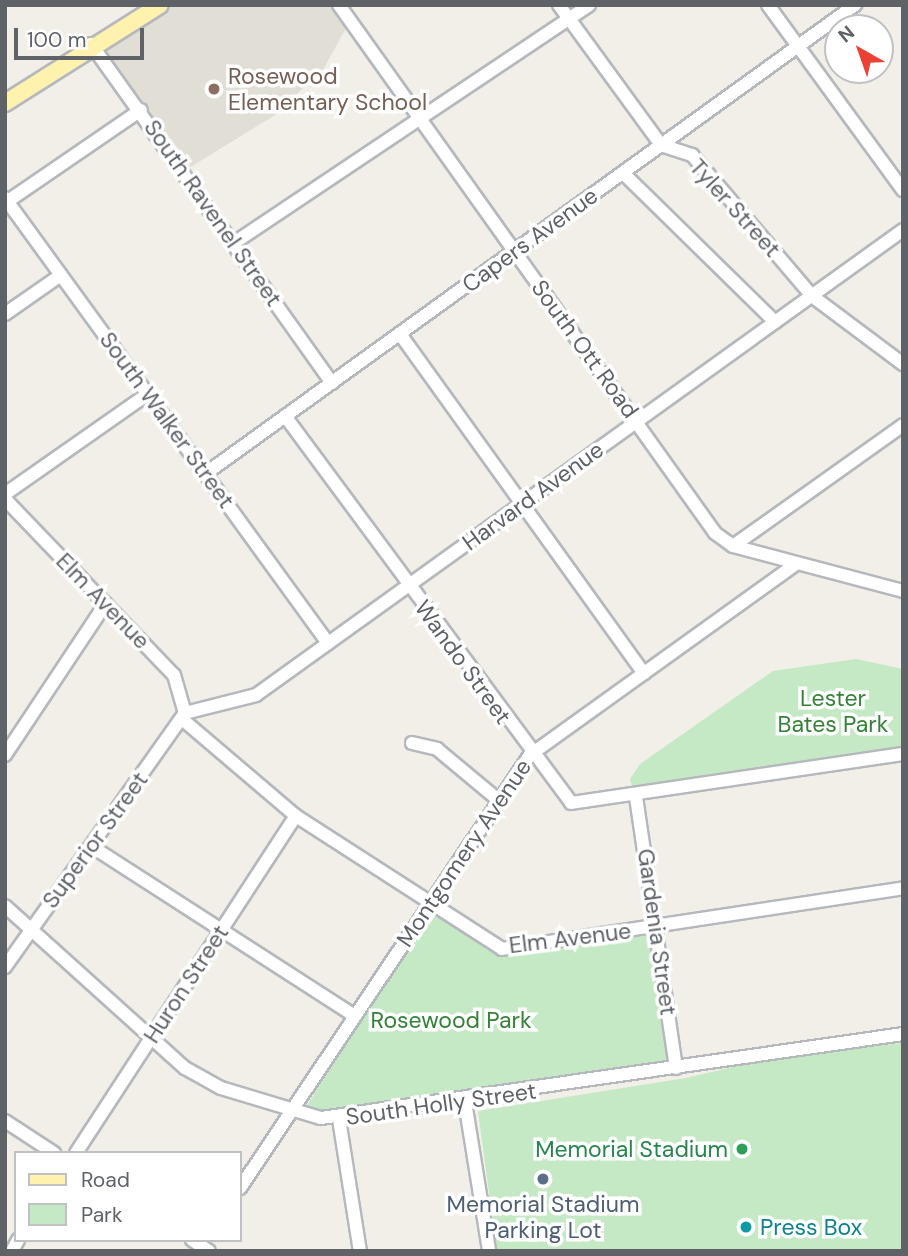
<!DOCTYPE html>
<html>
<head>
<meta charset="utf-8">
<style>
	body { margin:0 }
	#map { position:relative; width:908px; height:1256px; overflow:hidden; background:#f1efe8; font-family:"DM Sans",sans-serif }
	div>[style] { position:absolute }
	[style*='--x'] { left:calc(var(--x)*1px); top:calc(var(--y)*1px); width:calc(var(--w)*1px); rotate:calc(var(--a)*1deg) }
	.education>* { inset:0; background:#e1ded6 }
	.green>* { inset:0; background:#c5e8c5 }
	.roads { filter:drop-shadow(2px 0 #b5b8bc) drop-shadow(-2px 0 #b5b8bc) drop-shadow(0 2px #b5b8bc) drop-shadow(0 -2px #b5b8bc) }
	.minor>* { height:12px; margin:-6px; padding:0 6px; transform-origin:6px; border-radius:6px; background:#fff }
	.major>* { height:16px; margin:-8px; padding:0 8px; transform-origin:8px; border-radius:8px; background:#fff2af }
	.dots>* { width:19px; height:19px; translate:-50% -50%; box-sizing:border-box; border:4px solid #fff; border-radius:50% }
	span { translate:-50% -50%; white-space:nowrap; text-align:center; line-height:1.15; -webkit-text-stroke:7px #fff; paint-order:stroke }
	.education-label { font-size:23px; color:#785e54 }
	.left { translate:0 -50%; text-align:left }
	.street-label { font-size:23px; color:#5f6368 }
	.park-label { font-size:23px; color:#348238 }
	.leisure-label { font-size:23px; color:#27864d }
	.right { translate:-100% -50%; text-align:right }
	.service-label { font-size:23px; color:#4e5e75 }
	.culture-label { font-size:23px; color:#0d838f }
	.frame { position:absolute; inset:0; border:7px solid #5f6368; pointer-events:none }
	.legend { position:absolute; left:14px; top:1151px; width:228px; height:91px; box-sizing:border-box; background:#fff; border:2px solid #bfc1c3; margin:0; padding:9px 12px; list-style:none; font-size:21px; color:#5f6368 }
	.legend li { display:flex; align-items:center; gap:14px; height:35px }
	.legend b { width:35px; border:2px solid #bfc1c3 }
	.north { position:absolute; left:824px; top:14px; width:70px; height:70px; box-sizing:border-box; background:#fff; border:2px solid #bfc1c3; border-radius:50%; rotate:320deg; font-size:19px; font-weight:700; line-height:28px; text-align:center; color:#5f6368 }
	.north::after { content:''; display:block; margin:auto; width:24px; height:32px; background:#ea4335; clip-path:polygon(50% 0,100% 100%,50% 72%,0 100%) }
	.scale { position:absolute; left:14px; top:28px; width:130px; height:32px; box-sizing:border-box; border:4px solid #5f6368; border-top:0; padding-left:9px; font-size:21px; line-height:24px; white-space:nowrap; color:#5f6368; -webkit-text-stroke:5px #fff; paint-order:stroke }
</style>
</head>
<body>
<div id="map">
	<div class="education">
		<div style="clip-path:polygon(160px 5px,339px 5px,350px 21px,324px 68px,275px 115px,184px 171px,91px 44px)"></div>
	</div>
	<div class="green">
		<div style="clip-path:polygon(856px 659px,903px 669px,903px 751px,633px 791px,630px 779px,640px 764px,773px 671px)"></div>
		<div style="clip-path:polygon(431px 913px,501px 954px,652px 935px,668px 1064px,326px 1114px,304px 1110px)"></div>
		<div style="clip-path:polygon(903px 1043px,903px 1251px,497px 1251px,478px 1111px,686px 1078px,775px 1057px)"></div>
	</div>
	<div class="roads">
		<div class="minor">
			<div style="--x:339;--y:5;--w:648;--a:54.54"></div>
			<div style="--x:715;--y:533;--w:22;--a:36"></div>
			<div style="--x:733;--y:546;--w:176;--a:14.8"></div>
			<div style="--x:559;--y:5;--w:173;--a:53.9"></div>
			<div style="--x:661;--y:145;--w:33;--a:18"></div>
			<div style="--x:692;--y:155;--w:185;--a:49.6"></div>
			<div style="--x:812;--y:296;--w:114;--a:36.8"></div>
			<div style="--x:768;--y:5;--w:229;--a:53.9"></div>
			<div style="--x:91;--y:44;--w:416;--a:54.6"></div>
			<div style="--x:623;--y:173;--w:213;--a:44.4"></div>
			<div style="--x:5;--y:198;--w:550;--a:54.03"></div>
			<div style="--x:8;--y:201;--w:161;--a:-34.4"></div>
			<div style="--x:234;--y:243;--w:427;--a:-33.8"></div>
			<div style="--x:5;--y:314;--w:68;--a:-34.9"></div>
			<div style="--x:400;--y:334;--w:418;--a:54.3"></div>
			<div style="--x:285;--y:416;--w:481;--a:53.5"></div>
			<div style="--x:571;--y:803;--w:336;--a:-8.4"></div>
			<div style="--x:205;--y:474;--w:802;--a:-35.81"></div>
			<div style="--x:5;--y:494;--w:174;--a:-35"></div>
			<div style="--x:5;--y:499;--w:244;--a:46.2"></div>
			<div style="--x:174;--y:675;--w:40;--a:74"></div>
			<div style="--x:733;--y:546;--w:209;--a:-35.4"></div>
			<div style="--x:185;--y:713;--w:73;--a:-14.2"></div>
			<div style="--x:256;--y:695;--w:797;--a:-35.7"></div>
			<div style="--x:182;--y:719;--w:150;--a:40.4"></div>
			<div style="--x:296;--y:816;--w:245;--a:32.8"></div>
			<div style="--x:502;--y:949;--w:406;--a:-8.6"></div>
			<div style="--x:412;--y:743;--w:26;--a:13"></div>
			<div style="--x:437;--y:749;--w:78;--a:39.8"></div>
			<div style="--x:5;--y:755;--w:182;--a:-56.4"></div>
			<div style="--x:636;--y:797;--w:274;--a:81.6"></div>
			<div style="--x:91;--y:846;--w:312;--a:32.8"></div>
			<div style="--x:5;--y:906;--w:242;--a:42"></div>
			<div style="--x:185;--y:1068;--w:41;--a:29.1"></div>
			<div style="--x:221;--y:1088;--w:104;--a:16.7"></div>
			<div style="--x:321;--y:1118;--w:588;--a:-8.21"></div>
			<div style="--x:5;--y:967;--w:311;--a:-54.7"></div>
			<div style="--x:465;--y:1102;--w:151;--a:80.8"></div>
			<div style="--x:339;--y:1119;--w:134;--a:81"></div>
			<div style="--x:5;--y:1121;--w:59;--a:33.1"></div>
			<div style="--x:76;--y:1153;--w:402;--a:-56.9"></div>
			<div style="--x:240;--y:1188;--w:521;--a:-56.19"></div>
			<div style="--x:530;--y:755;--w:325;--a:-35.7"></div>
			<div style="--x:192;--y:1240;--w:20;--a:33"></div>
			<div style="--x:12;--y:1251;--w:13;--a:-61"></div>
		</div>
		<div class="major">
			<div style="--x:5;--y:103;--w:183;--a:-32.3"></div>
		</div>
	</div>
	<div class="dots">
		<div style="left:214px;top:89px;background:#8d6e63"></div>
		<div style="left:742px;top:1149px;background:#2e9e5b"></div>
		<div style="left:543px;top:1179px;background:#5c6f8a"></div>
		<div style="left:746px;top:1227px;background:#0f9aa8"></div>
	</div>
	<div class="education-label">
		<span class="left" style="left:228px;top:89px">Rosewood<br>Elementary School</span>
	</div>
	<div class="street-label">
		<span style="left:735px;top:208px;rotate:48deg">Tyler Street</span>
		<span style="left:213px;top:213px;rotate:55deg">South Ravenel Street</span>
		<span style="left:530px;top:240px;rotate:-36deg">Capers Avenue</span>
		<span style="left:585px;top:349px;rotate:54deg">South Ott Road</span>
		<span style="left:167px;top:420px;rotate:54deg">South Walker Street</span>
		<span style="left:533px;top:496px;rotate:-36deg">Harvard Avenue</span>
		<span style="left:103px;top:601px;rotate:46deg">Elm Avenue</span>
		<span style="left:463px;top:662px;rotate:54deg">Wando Street</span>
		<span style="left:95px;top:840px;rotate:-54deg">Superior Street</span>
		<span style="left:464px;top:853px;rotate:-56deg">Montgomery Avenue</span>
		<span style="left:657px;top:932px;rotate:82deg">Gardenia Street</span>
		<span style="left:570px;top:938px;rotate:-7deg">Elm Avenue</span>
		<span style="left:186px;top:984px;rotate:-57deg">Huron Street</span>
		<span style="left:441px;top:1104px;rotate:-8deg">South Holly Street</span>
	</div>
	<div class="park-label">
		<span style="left:833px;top:711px">Lester<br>Bates Park</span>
		<span style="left:451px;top:1020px">Rosewood Park</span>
	</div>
	<div class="leisure-label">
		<span class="right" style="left:728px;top:1149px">Memorial Stadium</span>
	</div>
	<div class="service-label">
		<span style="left:543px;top:1217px">Memorial Stadium<br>Parking Lot</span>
	</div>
	<div class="culture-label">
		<span class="left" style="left:760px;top:1227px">Press Box</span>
	</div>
	<div class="frame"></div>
	<ul class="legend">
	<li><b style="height:9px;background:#fff2af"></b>Road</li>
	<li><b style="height:19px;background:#c5e8c5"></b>Park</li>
	</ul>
	<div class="north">N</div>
	<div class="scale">100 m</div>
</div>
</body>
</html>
